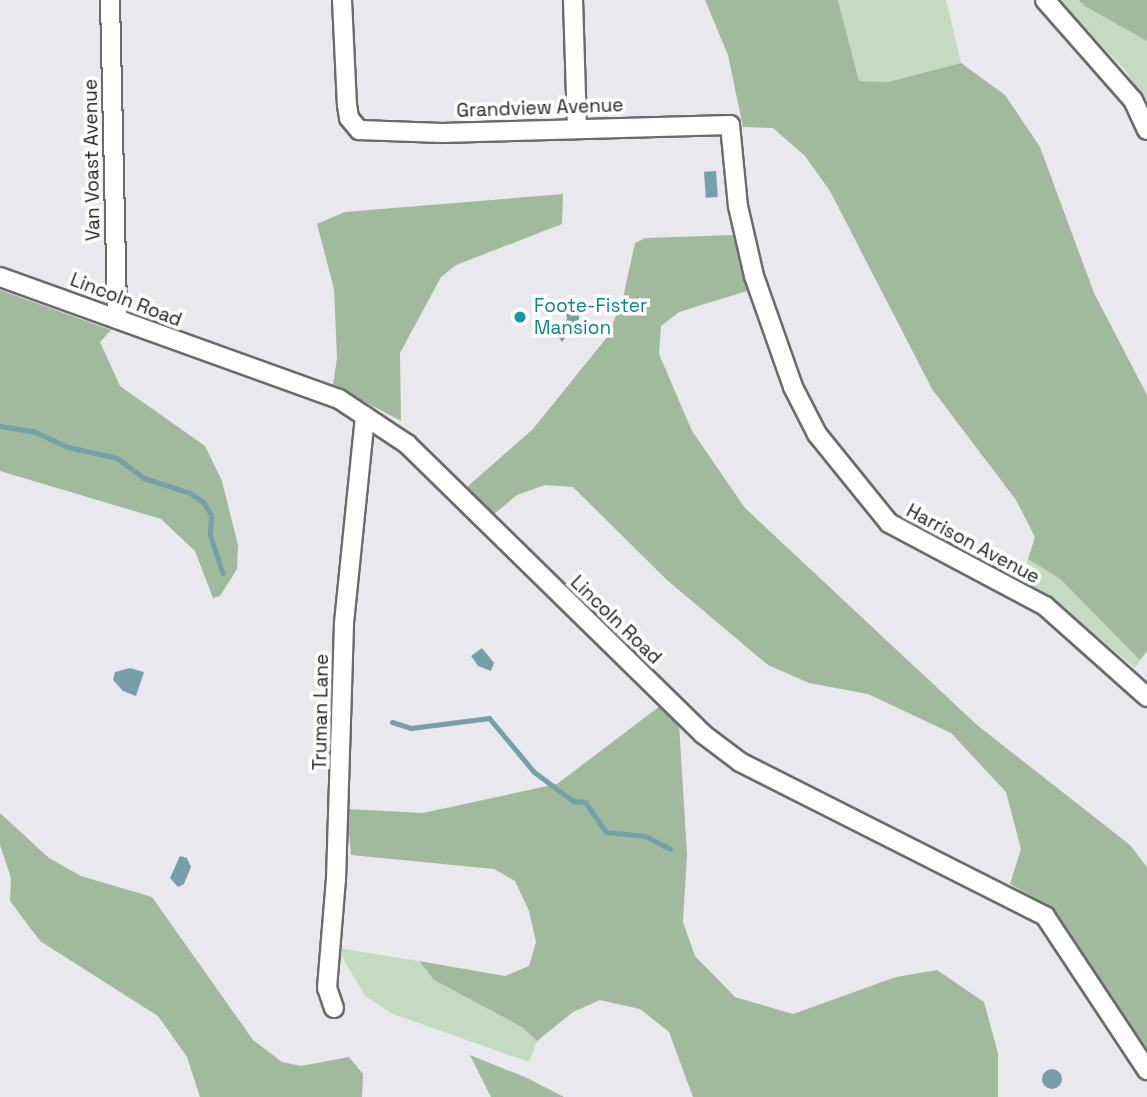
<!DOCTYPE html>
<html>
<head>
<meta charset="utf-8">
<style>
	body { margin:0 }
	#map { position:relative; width:1147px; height:1097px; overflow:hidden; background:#e9e8ec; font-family:"Space Grotesk",sans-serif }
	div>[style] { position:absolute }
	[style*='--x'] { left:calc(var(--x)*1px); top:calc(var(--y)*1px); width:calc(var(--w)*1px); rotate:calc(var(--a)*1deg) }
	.green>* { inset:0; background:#c5dbc1 }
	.forest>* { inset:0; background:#a1b99c }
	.water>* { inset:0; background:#759fa9; transform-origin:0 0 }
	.round { border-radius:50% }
	.stream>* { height:5px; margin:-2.5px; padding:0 2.5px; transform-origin:2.5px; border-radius:2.5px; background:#759fa9 }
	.roads { filter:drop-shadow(2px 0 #6c6a6e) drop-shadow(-2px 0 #6c6a6e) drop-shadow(0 2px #6c6a6e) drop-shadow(0 -2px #6c6a6e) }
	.minor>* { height:18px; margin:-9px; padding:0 9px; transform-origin:9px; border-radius:9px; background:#fff }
	.dots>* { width:19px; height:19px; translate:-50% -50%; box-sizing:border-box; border:4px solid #fff; border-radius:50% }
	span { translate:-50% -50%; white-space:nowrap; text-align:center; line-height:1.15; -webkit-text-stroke:7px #fff; paint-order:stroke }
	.street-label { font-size:19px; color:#222223 }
	.culture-label { font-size:19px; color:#0d838f }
	.left { translate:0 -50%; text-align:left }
</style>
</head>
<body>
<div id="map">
	<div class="green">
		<div style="clip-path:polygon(838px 0,946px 0,961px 63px,888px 82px,859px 81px)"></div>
		<div style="clip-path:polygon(1058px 0,1079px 0,1147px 41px,1147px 103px,1125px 70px)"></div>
		<div style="clip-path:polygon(1028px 559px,1060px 579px,1101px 619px,1140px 660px,1135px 668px,1059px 604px,1017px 579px)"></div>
		<div style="clip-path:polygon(337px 948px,419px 961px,434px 980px,522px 1027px,537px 1041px,529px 1062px,393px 1014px,365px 996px)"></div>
	</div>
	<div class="forest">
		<div style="clip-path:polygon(705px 0,838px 0,859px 81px,888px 82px,961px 63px,1005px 95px,1040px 147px,1094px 293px,1147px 395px,1147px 651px,1140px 660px,1060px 579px,1028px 559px,1035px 537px,1016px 500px,932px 389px,830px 191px,805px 156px,773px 128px,743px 127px,728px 55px)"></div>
		<div style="clip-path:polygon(1079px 0,1147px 0,1147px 41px,1085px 6px)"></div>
		<div style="clip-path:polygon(563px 194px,562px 224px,456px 265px,441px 277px,400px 353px,401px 421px,333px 385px,337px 358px,334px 289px,317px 224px,345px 212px)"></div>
		<div style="clip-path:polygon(735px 235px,750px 290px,679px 312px,661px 326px,659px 354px,692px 431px,745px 508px,977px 725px,1130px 845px,1147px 867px,1147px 1053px,1047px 905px,1010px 884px,1021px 849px,1006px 792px,951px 733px,868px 694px,809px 683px,768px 665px,667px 580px,573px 487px,545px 485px,517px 495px,494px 514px,467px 487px,533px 429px,608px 336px,623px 298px,635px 243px,645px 238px)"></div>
		<div style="clip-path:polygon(0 290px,111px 330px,100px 342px,120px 386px,205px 446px,222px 481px,238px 545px,237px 569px,220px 596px,213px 598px,195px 551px,161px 519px,0 471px)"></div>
		<div style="clip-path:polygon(660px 706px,679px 724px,687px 854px,683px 922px,695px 956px,735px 997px,793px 1014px,896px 977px,937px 970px,984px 1002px,998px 1053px,998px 1097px,693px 1097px,669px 1032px,640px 1009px,600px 1000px,573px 1012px,537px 1041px,522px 1027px,434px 980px,419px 961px,505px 976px,529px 966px,536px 942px,529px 911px,515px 881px,494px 869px,351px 855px,347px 809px,423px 813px,557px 784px)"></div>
		<div style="clip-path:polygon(0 813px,49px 858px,81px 876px,152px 897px,253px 1040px,282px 1062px,301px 1066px,349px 1057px,363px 1074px,362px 1097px,200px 1097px,187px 1057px,158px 1016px,40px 941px,10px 901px,11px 878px,0 845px)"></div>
		<div style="clip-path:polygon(470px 1055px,527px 1078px,564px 1097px,491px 1097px)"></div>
	</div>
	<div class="water">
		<div style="left:716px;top:171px;width:26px;height:12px;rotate:86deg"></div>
		<div style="clip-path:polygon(571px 301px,579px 308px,579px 319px,562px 342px,557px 335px,567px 319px,565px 304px)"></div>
		<div style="clip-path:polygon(482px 648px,494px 663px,491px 671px,478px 666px,471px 656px)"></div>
		<div style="clip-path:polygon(130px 668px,144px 672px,136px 696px,123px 691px,113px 680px,115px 672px)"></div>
		<div style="clip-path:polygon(180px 856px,187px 858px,191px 867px,184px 884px,178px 887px,170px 878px)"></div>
		<div class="round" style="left:1042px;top:1069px;width:20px;height:20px"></div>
	</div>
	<div class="stream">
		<div style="--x:0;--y:426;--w:33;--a:9"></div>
		<div style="--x:33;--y:431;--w:38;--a:25"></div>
		<div style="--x:68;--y:447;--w:50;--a:12.7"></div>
		<div style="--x:117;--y:458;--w:34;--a:37"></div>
		<div style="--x:144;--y:478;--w:48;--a:18.1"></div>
		<div style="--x:190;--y:493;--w:16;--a:35"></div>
		<div style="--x:203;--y:502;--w:15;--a:58"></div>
		<div style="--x:211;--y:515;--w:20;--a:93"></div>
		<div style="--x:210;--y:535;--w:40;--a:72"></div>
		<div style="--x:392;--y:722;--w:20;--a:18"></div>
		<div style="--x:411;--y:728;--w:79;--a:-7.3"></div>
		<div style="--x:489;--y:718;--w:70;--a:50.2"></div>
		<div style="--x:534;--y:772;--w:49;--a:36.6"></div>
		<div style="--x:573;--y:801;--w:12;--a:5"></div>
		<div style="--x:585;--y:802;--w:37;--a:55"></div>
		<div style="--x:606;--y:832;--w:39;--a:6"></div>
		<div style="--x:645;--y:836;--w:28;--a:27"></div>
	</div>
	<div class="roads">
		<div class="minor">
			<div style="--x:110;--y:0;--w:319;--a:88.7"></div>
			<div style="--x:342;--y:0;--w:105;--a:87.3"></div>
			<div style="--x:347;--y:105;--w:13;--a:81"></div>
			<div style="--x:349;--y:118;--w:16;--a:50"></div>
			<div style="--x:359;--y:130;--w:83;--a:2.1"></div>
			<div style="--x:442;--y:133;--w:288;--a:-1.6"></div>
			<div style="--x:730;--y:125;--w:81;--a:84.4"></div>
			<div style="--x:738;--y:206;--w:72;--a:77.1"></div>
			<div style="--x:754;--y:276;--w:118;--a:70.6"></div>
			<div style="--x:793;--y:387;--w:53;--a:62.9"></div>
			<div style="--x:817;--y:434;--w:114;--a:51"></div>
			<div style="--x:889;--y:523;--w:177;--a:28"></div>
			<div style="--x:1045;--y:606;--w:137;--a:41.7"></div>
			<div style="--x:573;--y:0;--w:129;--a:88.2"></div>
			<div style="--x:1045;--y:0;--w:133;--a:48.7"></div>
			<div style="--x:1133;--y:100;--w:33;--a:65"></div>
			<div style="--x:0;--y:277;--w:360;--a:19.8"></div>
			<div style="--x:339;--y:399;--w:82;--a:33.5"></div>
			<div style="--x:407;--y:444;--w:414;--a:44.4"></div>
			<div style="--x:703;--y:734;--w:46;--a:37.1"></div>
			<div style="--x:740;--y:762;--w:342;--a:26.8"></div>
			<div style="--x:1045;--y:916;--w:185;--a:56.5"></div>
			<div style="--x:334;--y:1008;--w:21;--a:-109"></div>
			<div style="--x:327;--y:988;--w:109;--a:-85.3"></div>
			<div style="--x:336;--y:879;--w:256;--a:-88.2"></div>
			<div style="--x:344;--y:623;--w:208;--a:-84.2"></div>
		</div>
	</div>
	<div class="dots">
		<div style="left:520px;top:317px;background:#0f9aa8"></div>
	</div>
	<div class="street-label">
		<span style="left:540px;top:108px;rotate:-2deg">Grandview Avenue</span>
		<span style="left:92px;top:160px;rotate:-91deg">Van Voast Avenue</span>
		<span style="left:126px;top:300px;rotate:21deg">Lincoln Road</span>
		<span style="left:973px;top:544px;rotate:28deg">Harrison Avenue</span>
		<span style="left:616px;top:620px;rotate:44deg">Lincoln Road</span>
		<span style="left:321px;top:712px;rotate:-89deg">Truman Lane</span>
	</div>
	<div class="culture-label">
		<span class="left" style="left:534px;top:317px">Foote-Fister<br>Mansion</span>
	</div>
</div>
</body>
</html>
